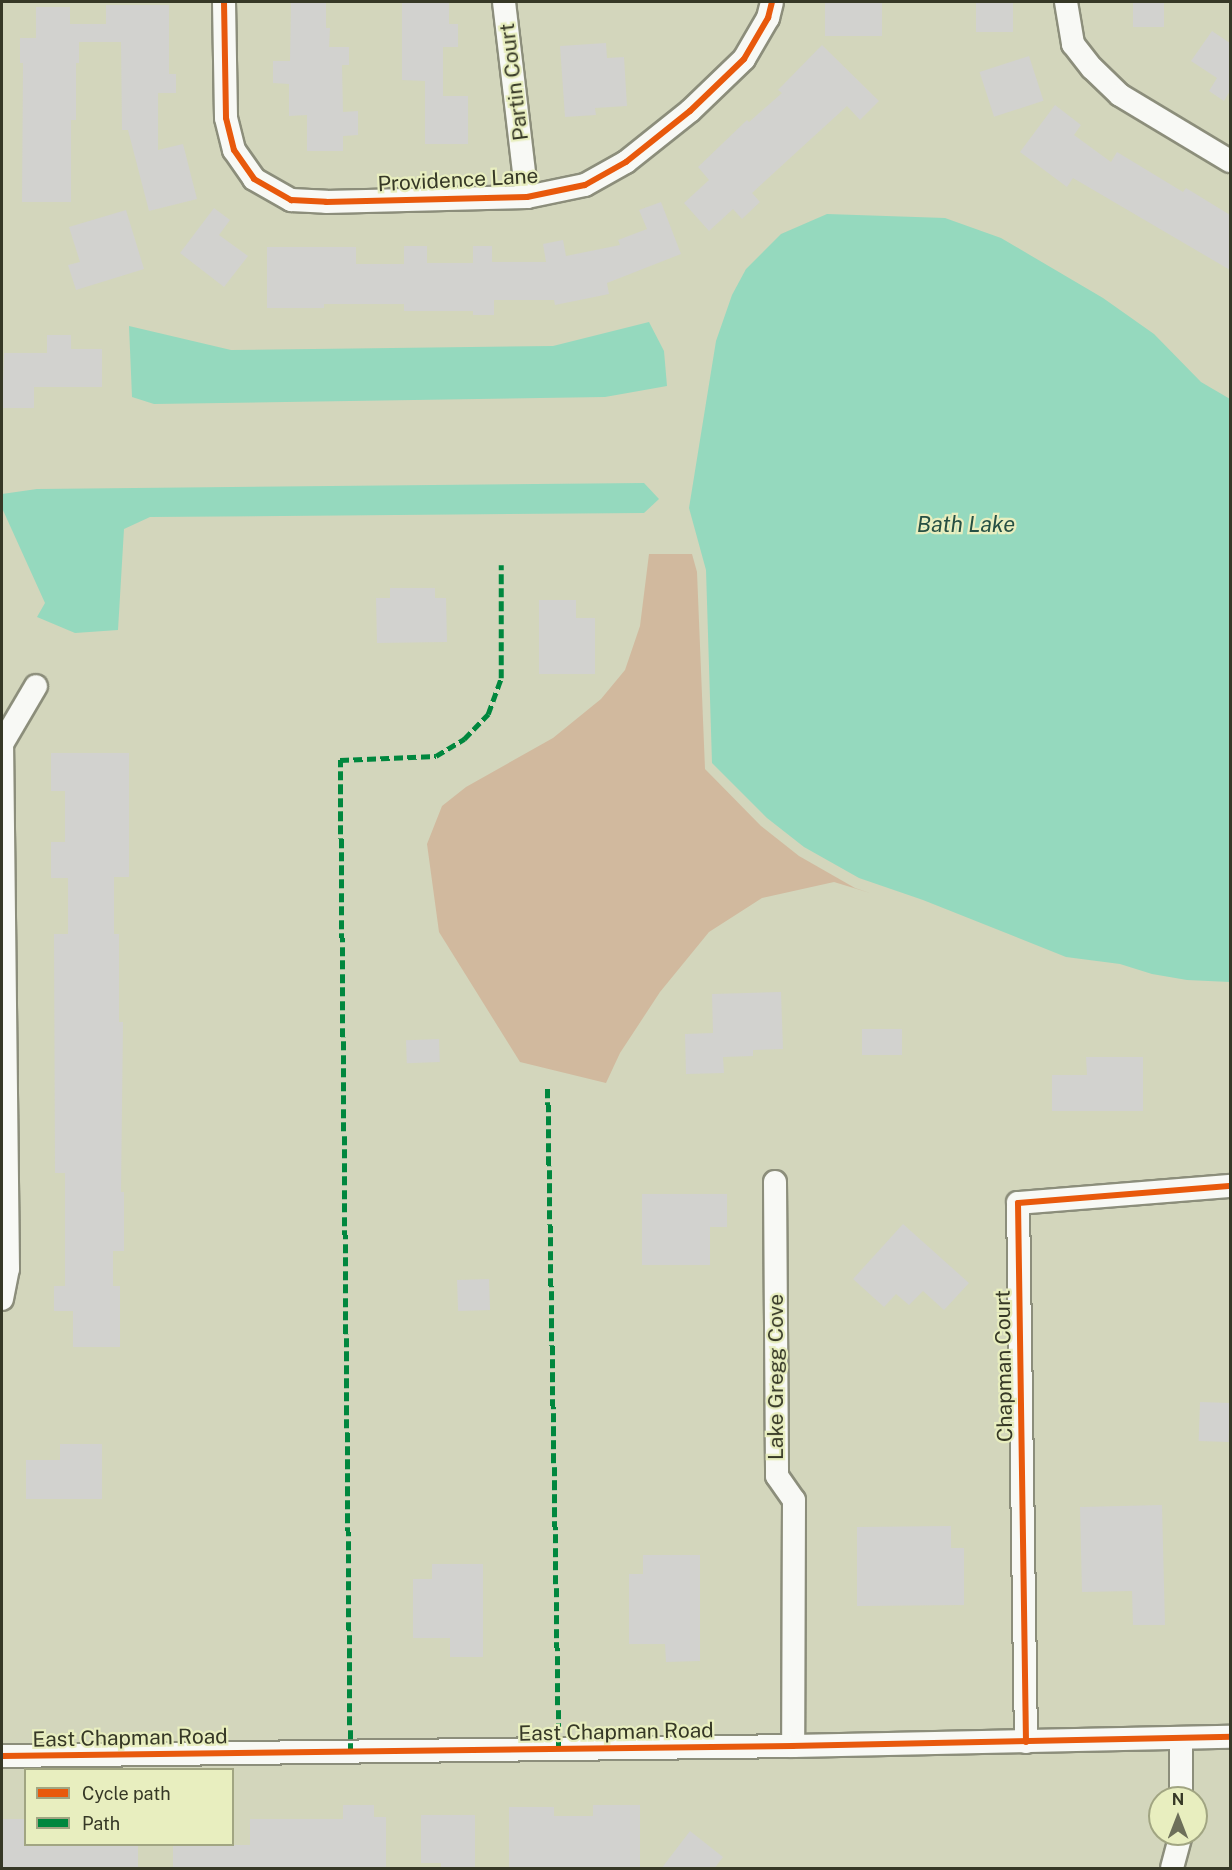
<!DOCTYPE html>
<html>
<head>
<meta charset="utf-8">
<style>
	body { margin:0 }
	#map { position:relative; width:1232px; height:1870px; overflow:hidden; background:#d3d6bc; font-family:"Public Sans",sans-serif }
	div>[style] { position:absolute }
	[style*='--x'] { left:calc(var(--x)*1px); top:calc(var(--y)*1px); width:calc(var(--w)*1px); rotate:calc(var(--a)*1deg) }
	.green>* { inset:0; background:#d1b99e }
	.water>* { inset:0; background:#95d9be }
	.building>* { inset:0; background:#d2d2cf; transform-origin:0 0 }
	.roads { filter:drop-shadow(2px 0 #8c8e7b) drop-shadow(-2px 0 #8c8e7b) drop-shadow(0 2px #8c8e7b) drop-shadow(0 -2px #8c8e7b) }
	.minor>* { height:22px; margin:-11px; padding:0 11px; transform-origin:11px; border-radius:11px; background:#f8f9f5 }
	.quiet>* { height:4.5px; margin-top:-2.25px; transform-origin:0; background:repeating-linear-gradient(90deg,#00873e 0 9px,transparent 0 13.5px) }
	.cycleway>* { height:6px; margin:-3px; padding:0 3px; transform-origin:3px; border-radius:3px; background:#e8590c }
	span { translate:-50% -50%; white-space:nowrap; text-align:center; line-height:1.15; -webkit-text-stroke:4.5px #e8eebf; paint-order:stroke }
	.street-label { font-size:21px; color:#363826 }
	.water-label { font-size:22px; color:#265044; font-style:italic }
	.frame { position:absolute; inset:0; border:3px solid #363826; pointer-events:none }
	.legend { position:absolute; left:24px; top:1768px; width:210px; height:78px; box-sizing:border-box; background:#e8eebf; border:2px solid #a1a582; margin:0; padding:8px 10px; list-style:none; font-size:18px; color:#363826 }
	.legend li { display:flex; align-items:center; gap:12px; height:30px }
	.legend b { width:30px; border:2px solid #a1a582 }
	.north { position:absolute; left:1148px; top:1786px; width:60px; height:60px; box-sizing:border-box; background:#e8eebf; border:2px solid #a1a582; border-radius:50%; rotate:0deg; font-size:16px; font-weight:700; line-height:24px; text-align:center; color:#363826 }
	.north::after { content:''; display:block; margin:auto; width:21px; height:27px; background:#6d6f5a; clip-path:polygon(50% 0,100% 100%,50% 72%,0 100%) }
</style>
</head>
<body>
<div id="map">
	<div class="green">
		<div style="clip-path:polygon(649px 554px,692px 554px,697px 572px,705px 769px,761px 826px,799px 856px,855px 888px,870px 893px,834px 882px,762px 898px,709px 932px,660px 992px,620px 1053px,606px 1083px,520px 1062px,439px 932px,427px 844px,442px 806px,466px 787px,553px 738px,601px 699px,625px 670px,640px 626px)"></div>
	</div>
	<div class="water">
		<div style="clip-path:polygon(827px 214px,945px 218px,1001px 238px,1103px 298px,1154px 334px,1201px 382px,1230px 399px,1230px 982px,1187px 980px,1152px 974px,1120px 964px,1066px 957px,923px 900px,859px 878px,804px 847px,767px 818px,712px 763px,706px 570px,689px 508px,716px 341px,732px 295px,746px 269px,781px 234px)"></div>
		<div style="clip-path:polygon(649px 322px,664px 351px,667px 386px,605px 397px,154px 404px,132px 397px,129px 326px,231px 350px,553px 346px)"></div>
		<div style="clip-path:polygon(644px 483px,659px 499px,644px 513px,150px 517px,124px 529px,118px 630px,75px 633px,37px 617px,45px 603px,2px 508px,2px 494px,37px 489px)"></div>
	</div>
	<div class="building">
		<div style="clip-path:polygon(291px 2px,326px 2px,326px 28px,330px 28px,329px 47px,349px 47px,349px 65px,342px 65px,343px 112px,358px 111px,358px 135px,343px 136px,343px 151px,307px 151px,307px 115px,289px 116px,289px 84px,273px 83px,273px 61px,290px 61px)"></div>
		<div style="clip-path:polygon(402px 2px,449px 2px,449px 24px,458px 24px,458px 47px,443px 47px,443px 96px,468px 96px,468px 144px,425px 144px,425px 81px,402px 80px)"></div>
		<div style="left:825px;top:2px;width:57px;height:34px"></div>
		<div style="left:976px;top:2px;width:37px;height:30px"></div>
		<div style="left:1133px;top:2px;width:31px;height:25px"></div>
		<div style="clip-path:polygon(106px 5px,169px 5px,169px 74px,176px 74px,176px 93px,158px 93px,158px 150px,183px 144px,197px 199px,149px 211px,128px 130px,122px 130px,121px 42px,79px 42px,79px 63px,76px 63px,76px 120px,71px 120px,71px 202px,22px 202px,23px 63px,20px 63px,20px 38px,36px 38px,36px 7px,70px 7px,70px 24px,106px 24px)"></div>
		<div style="clip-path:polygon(1212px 31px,1230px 43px,1230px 91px,1224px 101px,1209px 91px,1217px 78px,1191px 61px)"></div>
		<div style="clip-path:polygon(606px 43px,607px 58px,624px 57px,627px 106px,595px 108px,596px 115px,565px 117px,560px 46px)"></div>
		<div style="clip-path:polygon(822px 45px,879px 101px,860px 120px,847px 106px,752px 193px,760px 202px,742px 219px,733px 209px,709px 231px,684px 203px,709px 180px,698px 167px,747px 120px,749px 122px,782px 93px,778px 90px)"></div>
		<div style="left:1029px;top:56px;width:47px;height:52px;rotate:72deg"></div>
		<div style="clip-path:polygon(1055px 105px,1081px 125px,1074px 135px,1111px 162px,1117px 152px,1183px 192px,1186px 188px,1230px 215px,1230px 270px,1073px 178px,1067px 187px,1020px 152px)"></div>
		<div style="clip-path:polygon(661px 202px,681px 254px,607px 283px,609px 294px,555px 305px,554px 300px,494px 300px,494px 315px,473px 315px,473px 311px,404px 311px,404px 304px,324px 304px,324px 308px,267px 308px,267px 247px,356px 247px,356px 264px,404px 264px,404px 246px,427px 246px,427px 263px,473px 263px,473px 246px,492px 246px,492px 262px,546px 262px,543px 244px,563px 240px,566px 256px,620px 245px,618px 240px,647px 229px,639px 210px)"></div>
		<div style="clip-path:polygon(214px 208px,230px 220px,219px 235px,248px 256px,224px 287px,180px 253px)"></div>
		<div style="clip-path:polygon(126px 210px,144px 269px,76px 290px,68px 265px,80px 262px,69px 227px)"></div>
		<div style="clip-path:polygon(47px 335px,71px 335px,71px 349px,102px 349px,102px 387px,34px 387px,34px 408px,2px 408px,4px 353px,47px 353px)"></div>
		<div style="clip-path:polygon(390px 588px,435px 588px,435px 598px,446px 598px,447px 642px,377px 643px,376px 598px,390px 598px)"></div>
		<div style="clip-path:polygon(539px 600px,576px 600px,576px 618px,595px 618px,595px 674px,539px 674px)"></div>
		<div style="clip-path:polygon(51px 753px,129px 753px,129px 877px,114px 877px,114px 934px,119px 934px,119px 1022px,123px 1022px,121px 1192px,124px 1192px,124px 1251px,113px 1251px,113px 1286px,120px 1286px,120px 1347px,73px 1347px,73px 1311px,54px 1311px,54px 1286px,65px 1286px,65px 1173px,55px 1173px,54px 934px,68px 934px,68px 878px,51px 878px,51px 842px,65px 842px,65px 791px,51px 791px)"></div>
		<div style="clip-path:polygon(781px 992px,783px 1049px,753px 1050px,753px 1056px,723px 1057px,724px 1073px,686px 1074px,685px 1034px,713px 1033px,712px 994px)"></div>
		<div style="left:862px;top:1029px;width:40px;height:26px"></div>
		<div style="left:439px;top:1039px;width:23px;height:33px;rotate:88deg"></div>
		<div style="clip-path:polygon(1086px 1057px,1143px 1057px,1143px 1111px,1052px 1111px,1052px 1075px,1087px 1075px)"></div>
		<div style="clip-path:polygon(642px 1194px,727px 1194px,727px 1227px,710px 1227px,710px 1265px,642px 1265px)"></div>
		<div style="clip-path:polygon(903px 1224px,969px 1283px,944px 1310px,923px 1291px,909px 1305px,896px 1294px,884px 1307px,853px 1279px)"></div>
		<div style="left:489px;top:1279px;width:31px;height:32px;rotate:88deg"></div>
		<div style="left:1200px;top:1402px;width:30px;height:39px;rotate:2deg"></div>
		<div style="clip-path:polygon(60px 1444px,102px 1444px,102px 1499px,26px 1499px,26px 1460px,60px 1460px)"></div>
		<div style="clip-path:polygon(1162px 1505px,1165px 1625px,1133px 1625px,1132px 1591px,1082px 1592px,1080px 1507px)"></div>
		<div style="clip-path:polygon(951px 1526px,951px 1548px,964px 1548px,964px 1605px,857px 1606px,857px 1527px)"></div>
		<div style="clip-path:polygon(643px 1555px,700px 1555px,700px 1661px,666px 1662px,665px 1644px,629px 1644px,629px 1574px,643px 1574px)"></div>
		<div style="clip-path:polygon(432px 1564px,483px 1564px,483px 1657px,450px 1657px,450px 1638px,413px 1638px,413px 1579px,432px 1579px)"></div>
		<div style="clip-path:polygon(343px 1805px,374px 1805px,374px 1817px,386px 1817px,386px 1869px,173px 1867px,173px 1845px,250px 1845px,250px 1819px,343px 1819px)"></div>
		<div style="clip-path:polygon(593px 1805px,640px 1805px,640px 1869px,509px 1869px,509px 1807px,554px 1807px,554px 1816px,593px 1816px)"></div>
		<div style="clip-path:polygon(421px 1815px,475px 1815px,475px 1869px,441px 1869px,441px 1863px,421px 1863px)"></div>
		<div style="clip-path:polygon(2px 1819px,26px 1819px,26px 1845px,138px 1845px,138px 1869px,2px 1869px)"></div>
		<div style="clip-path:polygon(690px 1831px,723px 1857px,714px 1869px,661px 1869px)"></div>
	</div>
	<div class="roads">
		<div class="minor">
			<div style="--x:224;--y:2;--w:116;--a:89"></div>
			<div style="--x:226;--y:118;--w:33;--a:76"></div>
			<div style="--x:234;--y:150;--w:35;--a:55"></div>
			<div style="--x:254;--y:179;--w:43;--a:29.6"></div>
			<div style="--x:291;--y:200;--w:35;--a:3"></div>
			<div style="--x:326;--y:202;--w:201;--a:-1.4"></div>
			<div style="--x:527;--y:197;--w:59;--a:-11.7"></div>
			<div style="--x:585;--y:185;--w:47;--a:-29.3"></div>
			<div style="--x:626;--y:162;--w:82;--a:-38.6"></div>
			<div style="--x:690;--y:111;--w:75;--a:-43.9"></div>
			<div style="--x:744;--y:59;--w:48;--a:-59.7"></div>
			<div style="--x:768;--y:18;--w:16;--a:-76"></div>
			<div style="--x:504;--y:2;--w:196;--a:83.3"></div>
			<div style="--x:1066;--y:2;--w:43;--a:80.5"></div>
			<div style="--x:1073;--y:44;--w:31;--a:52"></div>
			<div style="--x:1092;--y:68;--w:39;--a:44"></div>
			<div style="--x:1120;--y:95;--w:128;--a:31"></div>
			<div style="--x:775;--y:1182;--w:294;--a:89.6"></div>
			<div style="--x:777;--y:1476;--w:29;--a:55"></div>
			<div style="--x:794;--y:1500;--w:246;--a:90.2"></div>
			<div style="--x:2;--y:1299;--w:31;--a:-79"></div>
			<div style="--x:8;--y:1269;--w:525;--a:-90.65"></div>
			<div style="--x:2;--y:744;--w:67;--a:-59.6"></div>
			<div style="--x:1181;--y:1738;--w:60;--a:90"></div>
			<div style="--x:1026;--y:1742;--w:539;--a:-90.85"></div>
			<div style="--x:1018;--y:1203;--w:213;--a:-4.6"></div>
			<div style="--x:2;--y:1756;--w:791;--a:-0.72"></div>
			<div style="--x:793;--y:1746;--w:437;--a:-1.2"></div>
			<div style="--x:1172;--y:1868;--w:35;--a:-75"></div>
		</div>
	</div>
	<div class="quiet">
		<div style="--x:548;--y:1089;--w:661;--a:89.05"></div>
		<div style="--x:350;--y:1752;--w:992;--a:-90.58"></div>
		<div style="--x:340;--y:760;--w:96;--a:-2.4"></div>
		<div style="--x:436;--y:756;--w:33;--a:-31"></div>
		<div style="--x:464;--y:739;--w:35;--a:-46"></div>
		<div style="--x:488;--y:714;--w:38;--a:-70"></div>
		<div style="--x:501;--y:678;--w:113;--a:-90"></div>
	</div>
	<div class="cycleway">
		<div style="--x:224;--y:2;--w:116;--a:89"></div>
		<div style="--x:226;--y:118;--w:33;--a:76"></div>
		<div style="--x:234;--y:150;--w:35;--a:55"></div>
		<div style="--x:254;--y:179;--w:43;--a:29.6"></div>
		<div style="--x:291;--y:200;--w:35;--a:3"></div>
		<div style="--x:326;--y:202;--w:201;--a:-1.4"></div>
		<div style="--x:527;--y:197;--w:59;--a:-11.7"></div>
		<div style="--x:585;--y:185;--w:47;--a:-29.3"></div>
		<div style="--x:626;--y:162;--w:82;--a:-38.6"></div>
		<div style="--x:690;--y:111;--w:75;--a:-43.9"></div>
		<div style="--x:744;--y:59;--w:48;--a:-59.7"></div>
		<div style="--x:768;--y:18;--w:16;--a:-76"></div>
		<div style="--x:1026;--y:1742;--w:539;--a:-90.85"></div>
		<div style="--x:1018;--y:1203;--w:213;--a:-4.6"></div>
		<div style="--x:2;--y:1756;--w:791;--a:-0.72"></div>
		<div style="--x:793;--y:1746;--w:437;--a:-1.2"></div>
	</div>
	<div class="street-label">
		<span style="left:514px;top:82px;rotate:-97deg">Partin Court</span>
		<span style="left:458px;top:180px;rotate:-3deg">Providence Lane</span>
		<span style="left:1004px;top:1366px;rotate:-91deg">Chapman Court</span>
		<span style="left:776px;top:1377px;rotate:-90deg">Lake Gregg Cove</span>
		<span style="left:616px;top:1732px;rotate:-1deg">East Chapman Road</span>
		<span style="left:130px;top:1738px;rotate:-1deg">East Chapman Road</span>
	</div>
	<div class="water-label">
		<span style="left:966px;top:525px">Bath Lake</span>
	</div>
	<div class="frame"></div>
	<ul class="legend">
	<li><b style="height:8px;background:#e8590c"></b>Cycle path</li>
	<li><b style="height:8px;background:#00873e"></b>Path</li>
	</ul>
	<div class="north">N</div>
</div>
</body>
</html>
